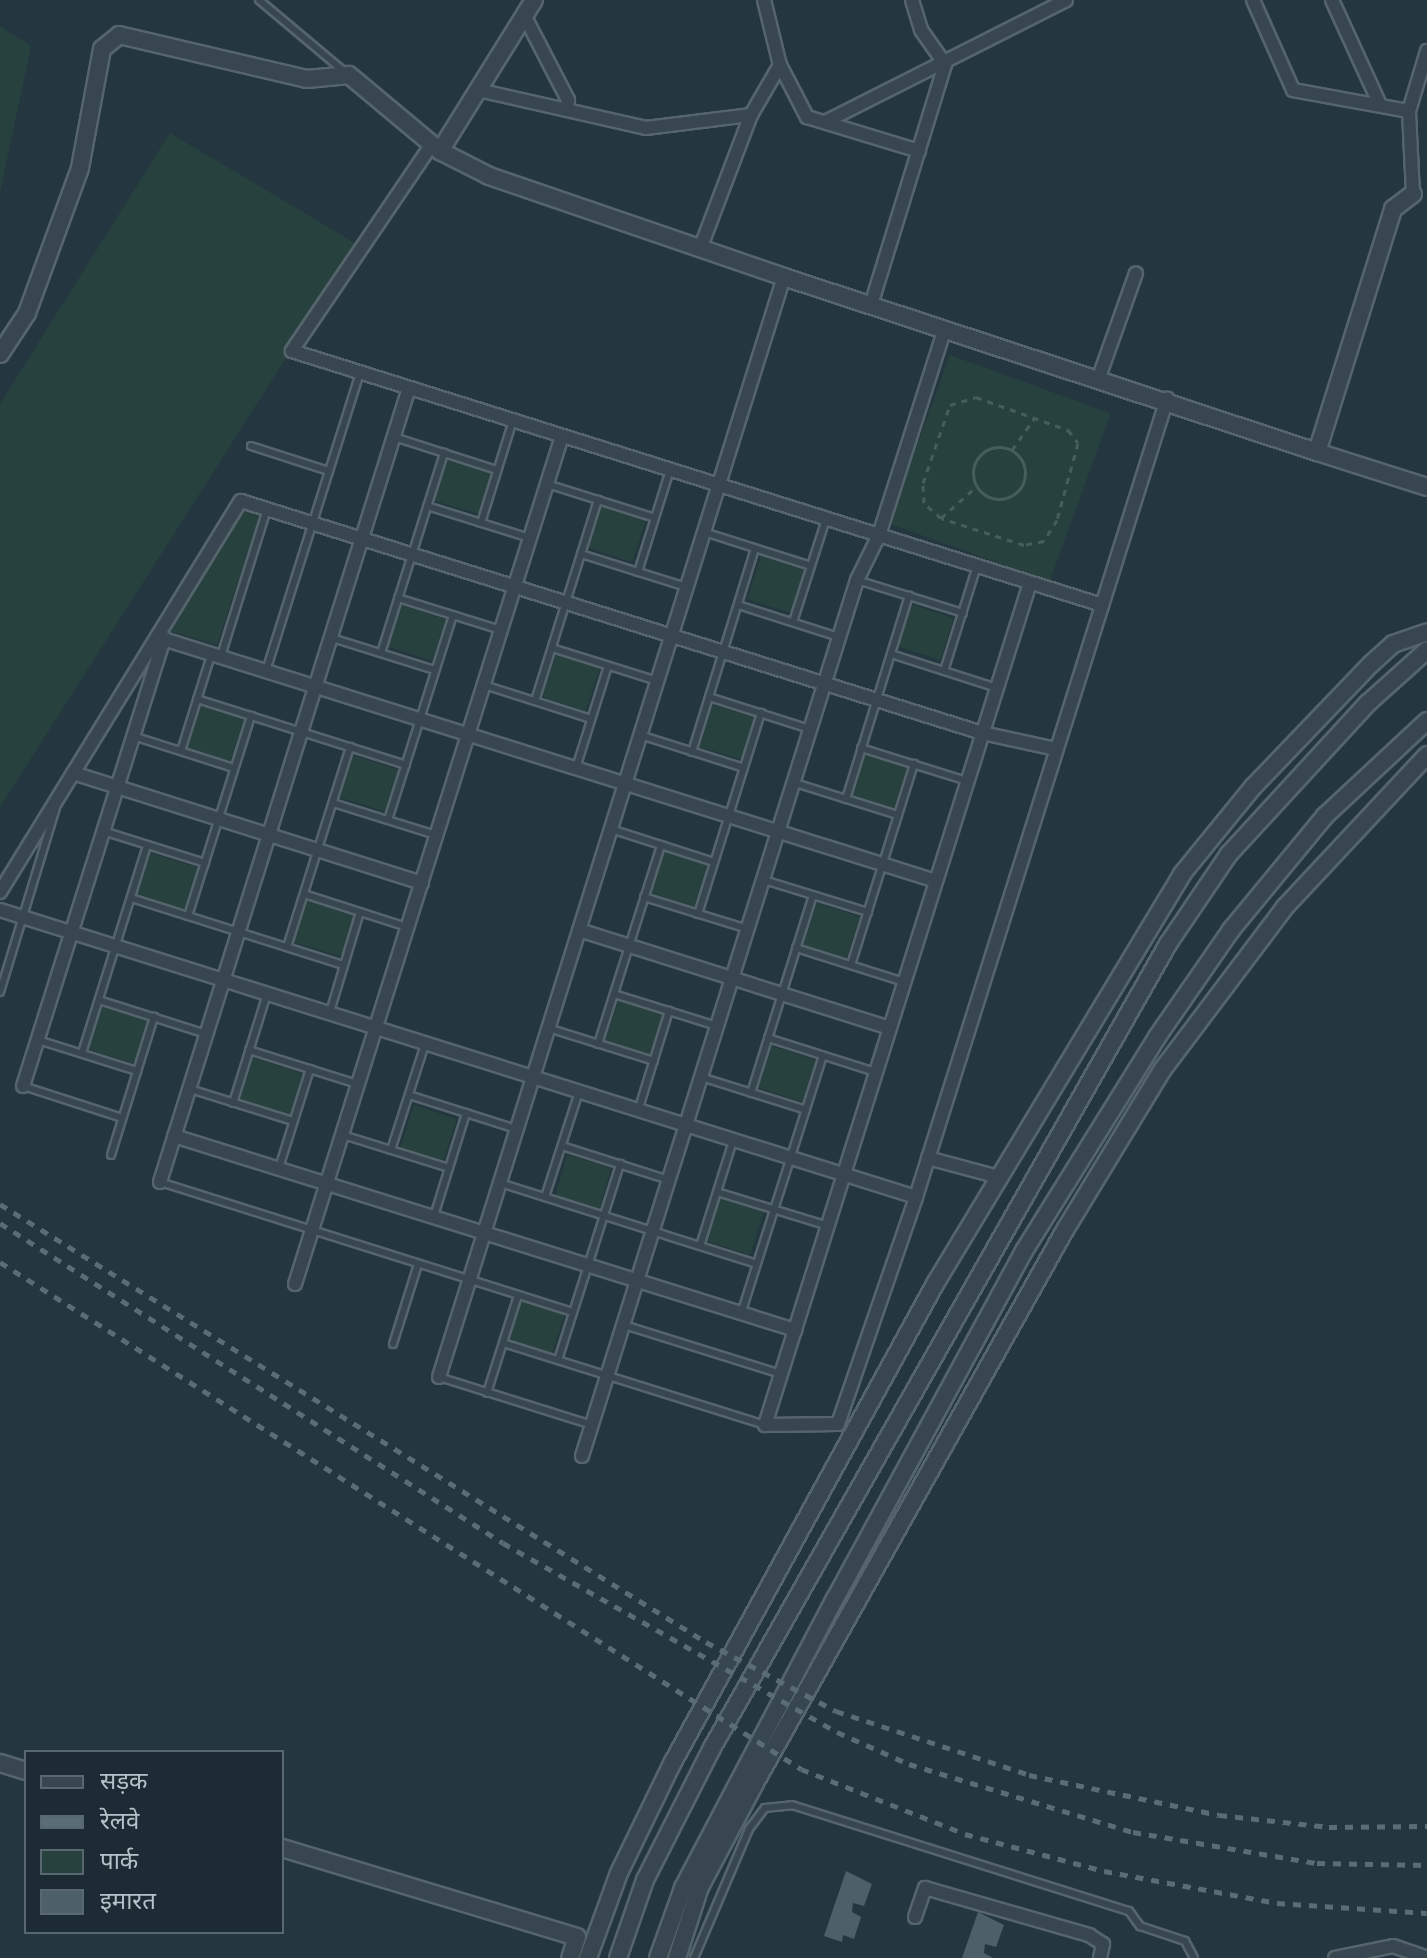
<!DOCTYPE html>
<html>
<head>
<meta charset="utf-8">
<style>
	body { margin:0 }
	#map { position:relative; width:1427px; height:1958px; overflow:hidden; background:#24363f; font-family:"Nunito Sans","Noto Sans Devanagari",sans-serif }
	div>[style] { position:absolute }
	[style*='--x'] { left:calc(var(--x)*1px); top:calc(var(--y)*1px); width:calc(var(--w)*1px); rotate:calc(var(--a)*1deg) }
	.green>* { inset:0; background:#27423e; transform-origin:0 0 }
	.building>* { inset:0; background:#4d606a }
	.path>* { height:3px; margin-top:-1.5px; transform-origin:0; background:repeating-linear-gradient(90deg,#465e5b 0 6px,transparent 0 12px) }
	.path>.ring { margin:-1.5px; padding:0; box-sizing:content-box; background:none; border:3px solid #465e5b; border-radius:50% }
	.roads { filter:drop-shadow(2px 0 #56656d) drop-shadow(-2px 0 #56656d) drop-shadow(0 2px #56656d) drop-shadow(0 -2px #56656d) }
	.service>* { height:6px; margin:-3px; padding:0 3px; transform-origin:3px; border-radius:3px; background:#38474f }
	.minor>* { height:12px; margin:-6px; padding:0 6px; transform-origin:6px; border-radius:6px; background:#38474f }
	.tertiary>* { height:16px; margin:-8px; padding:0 8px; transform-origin:8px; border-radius:8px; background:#38474f }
	.rail>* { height:5px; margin-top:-2.5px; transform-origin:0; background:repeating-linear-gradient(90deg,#5a6c76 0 8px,transparent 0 16px) }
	span { translate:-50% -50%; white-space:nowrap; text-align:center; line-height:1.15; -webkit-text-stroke:6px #1d2c34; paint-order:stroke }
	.legend { position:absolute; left:24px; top:1750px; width:260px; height:184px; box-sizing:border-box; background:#1d2c34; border:2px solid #596870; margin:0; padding:10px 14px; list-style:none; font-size:24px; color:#b4c2ca }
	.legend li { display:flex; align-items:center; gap:16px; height:40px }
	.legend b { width:40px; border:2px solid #596870 }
</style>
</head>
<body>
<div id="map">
	<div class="green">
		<div style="clip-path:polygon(0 26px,31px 46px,0 193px)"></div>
		<div style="clip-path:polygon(170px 133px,358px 245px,0 807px,0 404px)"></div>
		<div style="left:950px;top:355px;width:171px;height:179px;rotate:20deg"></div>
		<div style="left:444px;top:458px;width:53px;height:44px;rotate:16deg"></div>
		<div style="left:602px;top:506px;width:46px;height:44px;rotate:18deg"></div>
		<div style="clip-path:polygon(243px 508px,261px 512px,217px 645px,166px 630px)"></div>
		<div style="left:761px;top:556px;width:46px;height:45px;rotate:18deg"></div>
		<div style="left:910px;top:604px;width:46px;height:44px;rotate:18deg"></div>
		<div style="left:402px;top:605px;width:46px;height:44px;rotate:18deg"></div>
		<div style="left:556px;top:654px;width:46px;height:45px;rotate:18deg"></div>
		<div style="left:197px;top:704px;width:52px;height:45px;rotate:17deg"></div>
		<div style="left:712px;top:705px;width:46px;height:44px;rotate:16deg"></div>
		<div style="left:864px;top:752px;width:46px;height:45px;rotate:18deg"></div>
		<div style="left:351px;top:755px;width:52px;height:44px;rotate:17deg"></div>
		<div style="left:664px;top:851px;width:46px;height:44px;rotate:18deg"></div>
		<div style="left:150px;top:853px;width:52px;height:44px;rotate:17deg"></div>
		<div style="left:306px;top:900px;width:52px;height:44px;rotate:17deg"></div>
		<div style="left:817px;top:903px;width:45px;height:45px;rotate:18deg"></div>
		<div style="left:619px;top:999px;width:46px;height:45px;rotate:18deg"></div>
		<div style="left:100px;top:1006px;width:52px;height:45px;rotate:17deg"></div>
		<div style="left:772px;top:1046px;width:46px;height:44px;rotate:18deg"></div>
		<div style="left:253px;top:1058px;width:52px;height:44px;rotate:17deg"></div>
		<div style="left:414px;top:1105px;width:45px;height:45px;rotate:18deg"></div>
		<div style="left:567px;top:1155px;width:46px;height:44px;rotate:16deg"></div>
		<div style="left:720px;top:1198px;width:46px;height:45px;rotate:18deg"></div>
		<div style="left:521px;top:1300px;width:46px;height:45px;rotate:18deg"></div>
	</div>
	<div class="building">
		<div style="clip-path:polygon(846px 1871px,872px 1884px,864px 1906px,853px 1903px,852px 1912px,861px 1917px,854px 1939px,843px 1935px,842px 1942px,824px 1936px)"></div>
		<div style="clip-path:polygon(978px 1912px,1004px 1925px,996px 1947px,985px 1944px,984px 1953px,993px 1958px,962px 1958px)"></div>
	</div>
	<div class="path">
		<div style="--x:976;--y:397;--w:98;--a:19.7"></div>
		<div style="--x:1068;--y:430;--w:16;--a:52"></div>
		<div style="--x:1078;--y:443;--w:80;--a:105.3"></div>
		<div style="--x:1057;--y:520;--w:25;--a:122"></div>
		<div style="--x:1044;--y:541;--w:20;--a:169"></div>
		<div style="--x:1024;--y:545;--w:87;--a:-162"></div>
		<div style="--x:941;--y:518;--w:23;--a:-139"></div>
		<div style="--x:924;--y:503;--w:20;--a:-93"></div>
		<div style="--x:923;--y:483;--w:83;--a:-70.9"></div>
		<div style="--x:950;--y:405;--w:27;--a:-17"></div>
		<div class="ring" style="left:973px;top:447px;width:49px;height:49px"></div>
		<div style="--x:1012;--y:450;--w:39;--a:-55"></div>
		<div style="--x:941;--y:518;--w:48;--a:-41.6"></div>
	</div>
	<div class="roads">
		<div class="service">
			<div style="--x:259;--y:0;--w:114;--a:40"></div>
			<div style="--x:394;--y:437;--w:108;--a:17.8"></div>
			<div style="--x:251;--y:446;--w:82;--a:17.8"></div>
			<div style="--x:547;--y:484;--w:113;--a:17.5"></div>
			<div style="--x:427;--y:506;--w:108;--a:17.3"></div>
			<div style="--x:481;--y:523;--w:108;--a:-72.7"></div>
			<div style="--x:704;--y:532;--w:112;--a:17.6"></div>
			<div style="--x:581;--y:554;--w:110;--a:17.4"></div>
			<div style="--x:638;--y:572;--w:107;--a:-72.6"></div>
			<div style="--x:857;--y:580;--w:111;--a:17.3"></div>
			<div style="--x:398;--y:598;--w:108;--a:17.3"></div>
			<div style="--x:738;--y:605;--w:106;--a:17.6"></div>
			<div style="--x:793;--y:622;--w:108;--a:-72.2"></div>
			<div style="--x:332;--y:638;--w:108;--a:17.3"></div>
			<div style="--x:552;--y:648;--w:110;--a:17.4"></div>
			<div style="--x:381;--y:653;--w:210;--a:-72.5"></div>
			<div style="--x:891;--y:654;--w:111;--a:17.8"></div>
			<div style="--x:221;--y:656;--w:154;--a:-72.6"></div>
			<div style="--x:266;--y:671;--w:312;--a:-72.5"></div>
			<div style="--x:944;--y:671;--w:110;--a:-72.6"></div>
			<div style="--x:484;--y:685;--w:112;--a:17.6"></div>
			<div style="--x:709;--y:697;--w:106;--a:17.6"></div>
			<div style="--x:197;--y:699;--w:219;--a:17.5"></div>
			<div style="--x:535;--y:701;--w:211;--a:-72.6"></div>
			<div style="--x:640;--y:735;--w:109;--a:17.6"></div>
			<div style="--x:133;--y:736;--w:106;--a:17.6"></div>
			<div style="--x:861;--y:748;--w:111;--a:17.3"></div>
			<div style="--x:181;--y:751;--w:101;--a:-72.6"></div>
			<div style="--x:692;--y:752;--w:213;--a:-72.8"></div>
			<div style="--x:576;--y:768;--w:107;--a:-72.6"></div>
			<div style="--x:795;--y:783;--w:108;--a:17.3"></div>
			<div style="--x:846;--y:799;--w:213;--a:-72.8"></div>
			<div style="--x:333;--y:803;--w:108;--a:17.3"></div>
			<div style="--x:388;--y:820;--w:215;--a:-72.4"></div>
			<div style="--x:611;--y:829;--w:108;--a:17.8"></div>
			<div style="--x:103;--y:831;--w:107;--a:17.4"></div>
			<div style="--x:764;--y:880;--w:109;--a:17.1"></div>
			<div style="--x:304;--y:894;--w:108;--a:17.8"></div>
			<div style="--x:644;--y:897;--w:109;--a:17.1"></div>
			<div style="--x:131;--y:898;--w:223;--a:17.5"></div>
			<div style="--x:698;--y:914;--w:211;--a:-72.6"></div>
			<div style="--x:188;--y:916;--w:210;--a:-72.5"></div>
			<div style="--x:287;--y:947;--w:210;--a:-72.5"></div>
			<div style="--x:796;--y:948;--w:113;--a:17.5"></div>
			<div style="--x:851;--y:965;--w:211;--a:-72.6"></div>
			<div style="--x:0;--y:992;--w:192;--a:-73.1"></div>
			<div style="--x:614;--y:994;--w:108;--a:17.3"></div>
			<div style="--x:99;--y:1000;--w:112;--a:17.6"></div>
			<div style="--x:330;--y:1012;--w:104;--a:-73.3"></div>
			<div style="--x:548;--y:1028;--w:111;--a:17.3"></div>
			<div style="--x:768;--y:1038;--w:112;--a:17.6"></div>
			<div style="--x:38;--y:1040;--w:104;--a:17.4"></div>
			<div style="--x:598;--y:1044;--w:209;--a:-72.4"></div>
			<div style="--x:249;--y:1050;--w:113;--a:17.5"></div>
			<div style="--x:82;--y:1053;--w:218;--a:-72.6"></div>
			<div style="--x:701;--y:1077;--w:110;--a:17.4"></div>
			<div style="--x:23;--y:1086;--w:104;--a:17.9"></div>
			<div style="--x:190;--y:1089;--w:108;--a:17.3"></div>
			<div style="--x:751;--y:1093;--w:207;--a:-72.6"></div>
			<div style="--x:409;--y:1095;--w:112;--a:17.6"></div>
			<div style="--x:233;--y:1103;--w:114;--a:-72.7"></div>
			<div style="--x:638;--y:1111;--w:105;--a:-72.8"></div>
			<div style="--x:343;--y:1135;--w:111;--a:17.3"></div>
			<div style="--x:562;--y:1146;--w:112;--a:17.6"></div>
			<div style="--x:391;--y:1150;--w:111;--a:-72.2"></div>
			<div style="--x:111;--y:1155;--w:145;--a:-72.7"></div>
			<div style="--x:279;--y:1168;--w:104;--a:-72.6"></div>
			<div style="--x:160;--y:1182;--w:433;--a:17.5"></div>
			<div style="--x:500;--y:1183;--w:269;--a:17.5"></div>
			<div style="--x:717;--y:1192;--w:116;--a:17"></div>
			<div style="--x:545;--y:1197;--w:110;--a:-72.1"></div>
			<div style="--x:434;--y:1216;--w:108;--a:-72.7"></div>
			<div style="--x:700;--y:1246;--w:110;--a:-72.6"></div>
			<div style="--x:741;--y:1314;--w:271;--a:-72.4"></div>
			<div style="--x:624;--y:1325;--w:164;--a:17.3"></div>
			<div style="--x:503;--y:1343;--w:275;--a:17.4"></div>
			<div style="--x:393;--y:1344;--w:84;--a:-72.6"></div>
			<div style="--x:558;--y:1360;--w:206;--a:-72.4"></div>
			<div style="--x:439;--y:1377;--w:160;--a:17.4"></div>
			<div style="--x:487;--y:1393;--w:103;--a:-72.4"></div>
			<div style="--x:694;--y:1958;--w:140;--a:-66.9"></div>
			<div style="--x:749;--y:1829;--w:26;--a:-53"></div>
			<div style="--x:765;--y:1808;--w:27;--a:-6"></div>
			<div style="--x:792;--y:1805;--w:353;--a:17.5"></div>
			<div style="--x:1129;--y:1911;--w:19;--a:54"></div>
			<div style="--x:1140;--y:1926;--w:47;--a:18.4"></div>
			<div style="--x:1185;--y:1941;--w:19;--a:62"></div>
		</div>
		<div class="minor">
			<div style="--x:764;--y:0;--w:67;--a:76.2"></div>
			<div style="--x:780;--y:65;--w:59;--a:62.6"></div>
			<div style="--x:807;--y:117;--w:117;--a:16.9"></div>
			<div style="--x:912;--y:0;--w:31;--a:73"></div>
			<div style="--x:921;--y:30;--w:42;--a:54.8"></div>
			<div style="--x:1253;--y:0;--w:98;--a:66"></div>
			<div style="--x:1293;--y:90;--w:118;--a:10.3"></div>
			<div style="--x:1332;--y:0;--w:115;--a:65.4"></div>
			<div style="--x:524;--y:15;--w:96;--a:62.6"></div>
			<div style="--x:568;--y:100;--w:9;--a:96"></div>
			<div style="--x:478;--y:90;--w:172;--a:12.7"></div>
			<div style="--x:646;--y:128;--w:106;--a:-7.1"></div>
			<div style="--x:825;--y:122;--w:270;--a:-26.8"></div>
			<div style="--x:432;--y:144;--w:250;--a:124.1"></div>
			<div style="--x:292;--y:351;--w:849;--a:17.41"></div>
			<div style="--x:1413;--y:194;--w:83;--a:-92.8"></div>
			<div style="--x:1409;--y:111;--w:63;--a:-73.3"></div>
			<div style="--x:700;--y:249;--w:143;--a:-69.2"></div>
			<div style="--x:751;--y:115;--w:58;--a:-59.9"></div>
			<div style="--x:871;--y:305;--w:252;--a:-72.9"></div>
			<div style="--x:1099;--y:377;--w:110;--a:-70.4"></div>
			<div style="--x:1030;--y:583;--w:883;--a:107.47"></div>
			<div style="--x:765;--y:1425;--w:73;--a:-0.8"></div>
			<div style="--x:838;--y:1424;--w:240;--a:-71"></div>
			<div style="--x:916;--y:1197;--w:837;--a:-72.54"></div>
			<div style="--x:157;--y:637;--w:816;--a:17.39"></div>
			<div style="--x:73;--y:773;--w:366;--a:17.5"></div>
			<div style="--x:0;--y:892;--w:459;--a:-58.4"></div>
			<div style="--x:241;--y:501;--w:776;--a:17.38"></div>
			<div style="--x:982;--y:733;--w:76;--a:12.2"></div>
			<div style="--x:0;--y:910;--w:960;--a:17.4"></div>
			<div style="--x:579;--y:930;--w:326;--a:17.5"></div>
			<div style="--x:23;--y:1086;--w:470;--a:-72.5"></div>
			<div style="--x:174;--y:1136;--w:651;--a:17.35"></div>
			<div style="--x:928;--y:1158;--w:73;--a:15"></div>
			<div style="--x:160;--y:1182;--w:832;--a:-72.59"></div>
			<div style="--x:295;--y:1284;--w:889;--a:-72.52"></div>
			<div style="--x:439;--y:1377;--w:1153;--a:-72.59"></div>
			<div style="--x:582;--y:1456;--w:918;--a:-72.57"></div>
			<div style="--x:857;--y:580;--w:50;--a:-63.9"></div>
			<div style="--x:879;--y:535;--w:217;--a:-72.3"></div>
			<div style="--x:915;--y:1917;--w:31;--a:-71"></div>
			<div style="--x:925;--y:1888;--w:171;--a:16"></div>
			<div style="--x:1089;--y:1935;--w:17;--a:33"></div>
			<div style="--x:1103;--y:1944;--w:14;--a:102"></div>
			<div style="--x:1335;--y:1958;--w:59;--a:-11.7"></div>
			<div style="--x:1393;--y:1946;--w:36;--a:19"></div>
		</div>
		<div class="tertiary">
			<div style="--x:534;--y:0;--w:178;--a:121.9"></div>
			<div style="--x:440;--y:151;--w:55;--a:27"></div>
			<div style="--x:489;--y:176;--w:312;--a:18.9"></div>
			<div style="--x:784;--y:277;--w:561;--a:18.18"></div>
			<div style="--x:1317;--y:452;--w:255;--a:-72.6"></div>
			<div style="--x:1393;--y:209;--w:25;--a:-37"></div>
			<div style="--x:0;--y:354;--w:49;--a:-56.6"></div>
			<div style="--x:27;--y:313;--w:154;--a:-69.9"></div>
			<div style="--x:80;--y:168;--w:121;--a:-79.5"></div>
			<div style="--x:102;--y:49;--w:22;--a:-39"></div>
			<div style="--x:119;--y:35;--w:193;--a:13.2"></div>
			<div style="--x:307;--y:79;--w:42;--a:-5.4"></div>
			<div style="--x:349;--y:75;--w:119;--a:39.9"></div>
			<div style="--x:1317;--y:452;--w:115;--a:17.7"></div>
			<div style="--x:0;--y:1763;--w:27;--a:17"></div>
			<div style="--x:282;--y:1848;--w:308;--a:16.8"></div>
			<div style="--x:577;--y:1937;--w:22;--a:108"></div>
			<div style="--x:588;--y:1958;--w:90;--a:-70"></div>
			<div style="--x:619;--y:1873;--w:123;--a:-64.1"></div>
			<div style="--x:673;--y:1762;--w:545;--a:-61.27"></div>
			<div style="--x:935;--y:1284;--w:479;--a:-58.9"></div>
			<div style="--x:1182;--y:874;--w:112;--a:-50.8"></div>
			<div style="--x:1253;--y:787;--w:170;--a:-46.2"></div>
			<div style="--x:1371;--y:664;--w:30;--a:-42"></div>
			<div style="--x:1393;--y:644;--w:36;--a:-19"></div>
			<div style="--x:618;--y:1958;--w:83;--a:-70.9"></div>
			<div style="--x:645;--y:1880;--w:148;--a:-63.1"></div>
			<div style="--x:712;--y:1748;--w:924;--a:-60.44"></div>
			<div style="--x:1168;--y:944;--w:109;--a:-55.9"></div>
			<div style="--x:1229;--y:854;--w:205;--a:-47.4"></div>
			<div style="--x:1368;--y:703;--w:79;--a:-41.9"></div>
			<div style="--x:658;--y:1958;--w:74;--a:-70.3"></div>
			<div style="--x:683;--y:1888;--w:327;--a:-62.3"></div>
			<div style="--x:835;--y:1599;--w:396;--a:-61.5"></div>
			<div style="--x:1024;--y:1251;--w:252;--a:-58.1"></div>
			<div style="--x:1157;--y:1037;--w:130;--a:-55.3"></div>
			<div style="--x:1231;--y:930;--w:148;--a:-50.5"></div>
			<div style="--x:1325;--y:816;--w:139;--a:-43"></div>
			<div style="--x:677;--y:1958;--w:75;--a:-72.1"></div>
			<div style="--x:700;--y:1887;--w:118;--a:-62.1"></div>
			<div style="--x:755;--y:1783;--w:634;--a:-60.73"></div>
			<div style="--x:1065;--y:1230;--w:188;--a:-58.7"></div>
			<div style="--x:1163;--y:1069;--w:203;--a:-53"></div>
			<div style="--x:1285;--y:907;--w:208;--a:-46.9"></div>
		</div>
	</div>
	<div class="rail">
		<div style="--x:0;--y:1204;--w:831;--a:31.82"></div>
		<div style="--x:706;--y:1642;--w:147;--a:28"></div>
		<div style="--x:836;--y:1711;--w:203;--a:18.3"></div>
		<div style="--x:1029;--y:1775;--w:194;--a:11.9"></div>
		<div style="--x:1219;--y:1815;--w:111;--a:6.2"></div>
		<div style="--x:1329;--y:1827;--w:98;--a:-0.6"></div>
		<div style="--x:0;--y:1223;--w:596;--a:32.46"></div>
		<div style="--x:503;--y:1543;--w:384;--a:29.5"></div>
		<div style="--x:837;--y:1732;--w:79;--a:24"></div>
		<div style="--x:909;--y:1764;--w:234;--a:16.9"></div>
		<div style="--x:1133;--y:1832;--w:187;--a:9.6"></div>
		<div style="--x:1317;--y:1863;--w:110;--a:1"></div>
		<div style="--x:0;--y:1262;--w:948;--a:32.33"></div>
		<div style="--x:801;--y:1769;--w:176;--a:21.6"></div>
		<div style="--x:965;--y:1834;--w:144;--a:14.9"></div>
		<div style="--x:1104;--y:1871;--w:176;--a:10.5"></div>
		<div style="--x:1277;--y:1903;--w:150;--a:3.8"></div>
	</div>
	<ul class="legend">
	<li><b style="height:10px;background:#38474f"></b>सड़क</li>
	<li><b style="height:10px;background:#5a6c76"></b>रेलवे</li>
	<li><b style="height:22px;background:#27423e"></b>पार्क</li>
	<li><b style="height:22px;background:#4d606a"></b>इमारत</li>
	</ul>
</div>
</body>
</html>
